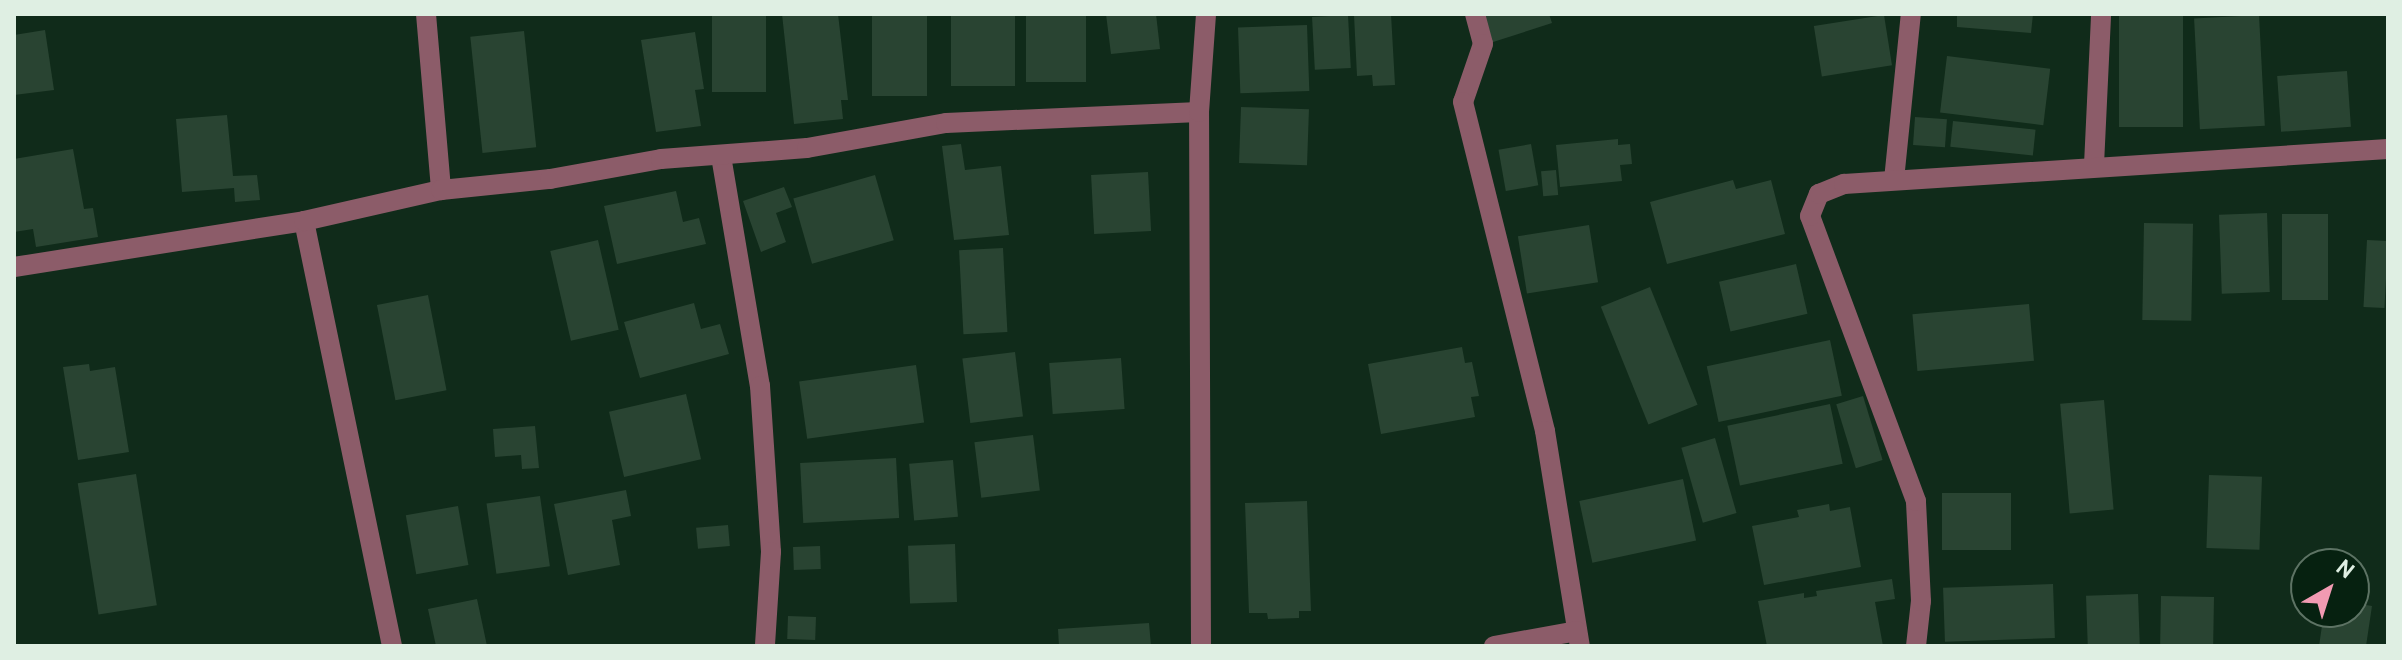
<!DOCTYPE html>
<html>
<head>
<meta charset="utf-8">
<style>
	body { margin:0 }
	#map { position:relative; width:2402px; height:660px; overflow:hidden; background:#102b1a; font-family:Overpass,sans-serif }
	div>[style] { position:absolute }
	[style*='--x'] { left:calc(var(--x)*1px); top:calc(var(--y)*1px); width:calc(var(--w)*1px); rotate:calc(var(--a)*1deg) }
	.building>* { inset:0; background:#294432; transform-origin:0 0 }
	.minor>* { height:20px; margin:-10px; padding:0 10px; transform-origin:10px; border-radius:10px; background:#8c5c69 }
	span { translate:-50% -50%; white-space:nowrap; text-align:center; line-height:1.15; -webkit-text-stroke:7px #062110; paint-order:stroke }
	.frame { position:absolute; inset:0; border:16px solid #dfefe3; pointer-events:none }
	.north { position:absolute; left:2290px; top:548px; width:80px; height:80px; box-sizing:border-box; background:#062110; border:2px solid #5d7364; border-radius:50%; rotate:39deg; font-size:22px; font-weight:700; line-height:32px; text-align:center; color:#dfefe3 }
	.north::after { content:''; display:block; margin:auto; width:28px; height:36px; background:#f19ab2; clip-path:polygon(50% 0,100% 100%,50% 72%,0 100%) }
</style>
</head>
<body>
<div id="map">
	<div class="building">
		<div style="left:712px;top:14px;width:54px;height:78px"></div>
		<div style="clip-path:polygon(782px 14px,838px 14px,848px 100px,841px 100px,843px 119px,794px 124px)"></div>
		<div style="left:872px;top:14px;width:55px;height:82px"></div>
		<div style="left:951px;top:14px;width:64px;height:72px"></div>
		<div style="left:1026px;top:14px;width:60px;height:68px"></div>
		<div style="clip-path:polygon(1106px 14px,1156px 14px,1160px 49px,1111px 54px)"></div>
		<div style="clip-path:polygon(1391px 14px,1395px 85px,1373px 86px,1372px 75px,1357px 76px,1354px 15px)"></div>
		<div style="clip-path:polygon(1481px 14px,1549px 14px,1552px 23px,1490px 43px)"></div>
		<div style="clip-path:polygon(1957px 14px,2033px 14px,2031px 33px,1957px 27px)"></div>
		<div style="left:2119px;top:14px;width:64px;height:113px"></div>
		<div style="left:1348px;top:15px;width:53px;height:36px;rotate:87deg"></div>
		<div style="left:1884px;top:15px;width:51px;height:71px;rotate:81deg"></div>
		<div style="left:2259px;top:15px;width:111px;height:65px;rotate:87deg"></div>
		<div style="left:1307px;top:25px;width:66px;height:69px;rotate:88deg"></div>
		<div style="clip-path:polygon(45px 30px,54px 90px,14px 95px,14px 35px)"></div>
		<div style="left:524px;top:31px;width:117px;height:54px;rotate:84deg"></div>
		<div style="clip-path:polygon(695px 32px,704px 89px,695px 90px,701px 126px,656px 132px,641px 40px)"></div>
		<div style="left:1947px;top:56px;width:104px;height:57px;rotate:7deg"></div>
		<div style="left:2347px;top:71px;width:56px;height:70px;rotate:86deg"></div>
		<div style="left:1241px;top:107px;width:68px;height:56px;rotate:2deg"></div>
		<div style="clip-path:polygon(227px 115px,233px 176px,257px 175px,260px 200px,235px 202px,234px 188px,182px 192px,176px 119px)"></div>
		<div style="left:1915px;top:117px;width:32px;height:28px;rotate:4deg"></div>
		<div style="left:1953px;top:121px;width:83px;height:26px;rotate:6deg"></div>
		<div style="clip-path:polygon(1618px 139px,1618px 145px,1630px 144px,1632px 164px,1620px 165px,1622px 181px,1560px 187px,1556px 145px)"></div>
		<div style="clip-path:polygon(961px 144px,965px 170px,1001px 166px,1009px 235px,954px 240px,942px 146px)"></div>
		<div style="left:1531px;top:144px;width:42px;height:33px;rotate:80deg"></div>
		<div style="clip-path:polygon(73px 149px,84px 209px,93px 208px,98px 237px,36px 247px,33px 229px,14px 232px,14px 159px)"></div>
		<div style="left:1556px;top:170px;width:25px;height:15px;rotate:85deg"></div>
		<div style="left:1148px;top:172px;width:59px;height:57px;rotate:87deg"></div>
		<div style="left:875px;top:175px;width:68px;height:85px;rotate:74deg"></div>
		<div style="clip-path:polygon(1733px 180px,1736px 189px,1771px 180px,1785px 234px,1667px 264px,1650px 202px)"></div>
		<div style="clip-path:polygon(784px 187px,792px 207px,776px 213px,786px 242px,761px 252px,743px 201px)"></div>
		<div style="clip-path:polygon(676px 191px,683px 222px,699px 218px,706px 244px,617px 264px,604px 206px)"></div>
		<div style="left:2267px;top:213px;width:79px;height:48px;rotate:88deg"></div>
		<div style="left:2282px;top:214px;width:46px;height:86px"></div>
		<div style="left:2144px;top:223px;width:49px;height:97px;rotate:1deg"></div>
		<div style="left:1589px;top:225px;width:58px;height:72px;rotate:81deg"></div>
		<div style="left:598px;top:240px;width:92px;height:49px;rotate:77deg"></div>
		<div style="left:2367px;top:240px;width:21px;height:67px;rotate:3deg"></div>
		<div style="left:1003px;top:248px;width:84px;height:44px;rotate:87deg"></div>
		<div style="left:1796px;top:264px;width:51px;height:79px;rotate:77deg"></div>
		<div style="left:1650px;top:287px;width:127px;height:53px;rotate:68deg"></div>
		<div style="left:428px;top:295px;width:97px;height:52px;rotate:79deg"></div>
		<div style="clip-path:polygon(694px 303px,701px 329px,720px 324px,729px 354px,640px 378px,624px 322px)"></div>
		<div style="left:2029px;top:304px;width:57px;height:117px;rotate:85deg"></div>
		<div style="left:1830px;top:340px;width:57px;height:126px;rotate:78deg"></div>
		<div style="clip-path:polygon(1462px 347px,1465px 363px,1472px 362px,1479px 396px,1471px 397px,1475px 417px,1381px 434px,1368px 364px)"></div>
		<div style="left:1015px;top:352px;width:65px;height:53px;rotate:83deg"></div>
		<div style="left:1121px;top:358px;width:51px;height:72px;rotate:86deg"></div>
		<div style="clip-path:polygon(89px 364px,90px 371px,115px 367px,129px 452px,78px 460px,63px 367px)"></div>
		<div style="left:916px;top:365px;width:58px;height:118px;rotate:82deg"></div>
		<div style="left:686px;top:394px;width:67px;height:79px;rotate:77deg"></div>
		<div style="left:1863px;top:396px;width:67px;height:28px;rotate:73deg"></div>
		<div style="left:2104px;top:400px;width:110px;height:44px;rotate:85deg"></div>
		<div style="left:1830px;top:404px;width:61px;height:105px;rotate:78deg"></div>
		<div style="clip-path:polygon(535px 426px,539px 468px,522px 469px,521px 455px,495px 457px,493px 429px)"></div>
		<div style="left:1033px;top:435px;width:56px;height:59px;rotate:83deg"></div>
		<div style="left:1715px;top:438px;width:78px;height:35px;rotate:74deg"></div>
		<div style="left:896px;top:458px;width:60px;height:96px;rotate:87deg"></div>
		<div style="left:953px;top:460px;width:57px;height:44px;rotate:85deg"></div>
		<div style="left:136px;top:474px;width:133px;height:59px;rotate:81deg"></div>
		<div style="left:2209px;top:475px;width:53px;height:73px;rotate:2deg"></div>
		<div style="left:1683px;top:479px;width:63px;height:106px;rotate:78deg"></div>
		<div style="clip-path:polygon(626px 490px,631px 516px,612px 520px,620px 565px,568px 575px,554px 504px)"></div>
		<div style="left:1942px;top:493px;width:69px;height:57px"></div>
		<div style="left:540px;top:496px;width:71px;height:54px;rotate:82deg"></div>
		<div style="clip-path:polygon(1307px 501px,1311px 611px,1299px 611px,1299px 618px,1268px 619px,1267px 613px,1249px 613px,1245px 503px)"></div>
		<div style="clip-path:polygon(1829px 504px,1830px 511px,1850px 507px,1861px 567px,1764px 585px,1752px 526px,1799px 517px,1797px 510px)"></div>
		<div style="left:458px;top:506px;width:60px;height:53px;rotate:80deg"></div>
		<div style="left:728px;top:525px;width:21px;height:32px;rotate:85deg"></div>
		<div style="left:955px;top:544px;width:58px;height:47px;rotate:88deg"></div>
		<div style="left:820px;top:546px;width:23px;height:27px;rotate:88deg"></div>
		<div style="clip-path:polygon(1892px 579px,1895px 599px,1875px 602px,1883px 646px,1767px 646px,1758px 601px,1804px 593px,1804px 598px,1817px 596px,1816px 591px)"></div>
		<div style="left:2053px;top:584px;width:54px;height:110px;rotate:88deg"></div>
		<div style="left:2138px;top:594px;width:52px;height:52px;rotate:88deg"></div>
		<div style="left:2161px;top:596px;width:53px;height:50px;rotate:1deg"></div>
		<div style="clip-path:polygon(477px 599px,487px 646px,436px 646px,428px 609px)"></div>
		<div style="clip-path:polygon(2354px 603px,2372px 606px,2366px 646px,2319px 646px,2324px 612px,2354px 612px)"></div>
		<div style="left:788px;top:616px;width:28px;height:23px;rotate:2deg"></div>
		<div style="clip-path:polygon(1149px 623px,1151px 646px,1059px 646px,1058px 629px)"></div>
	</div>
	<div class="minor">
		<div style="--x:426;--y:14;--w:177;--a:85.1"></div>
		<div style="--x:1475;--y:14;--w:31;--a:75"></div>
		<div style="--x:1483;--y:44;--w:61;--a:109"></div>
		<div style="--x:1463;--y:102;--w:339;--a:76"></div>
		<div style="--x:1545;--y:431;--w:218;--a:80.8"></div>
		<div style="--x:721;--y:156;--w:233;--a:80.4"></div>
		<div style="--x:760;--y:386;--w:166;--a:86.2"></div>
		<div style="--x:771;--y:552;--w:94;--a:93.7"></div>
		<div style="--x:2094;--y:165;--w:151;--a:-87.3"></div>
		<div style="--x:1894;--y:180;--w:167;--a:-84.2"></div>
		<div style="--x:304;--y:221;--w:434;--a:78.3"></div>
		<div style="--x:14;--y:267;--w:294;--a:-9"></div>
		<div style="--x:304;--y:221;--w:140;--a:-12.8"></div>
		<div style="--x:441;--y:190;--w:110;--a:-5.8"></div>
		<div style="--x:550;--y:179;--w:113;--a:-10.2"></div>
		<div style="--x:661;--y:159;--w:146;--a:-4.3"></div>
		<div style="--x:807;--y:148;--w:141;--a:-10.2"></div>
		<div style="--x:946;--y:123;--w:253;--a:-2.5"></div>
		<div style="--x:1201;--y:646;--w:534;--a:-90.21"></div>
		<div style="--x:1199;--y:112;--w:98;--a:-85.9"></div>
		<div style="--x:1494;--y:646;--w:84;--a:-10.2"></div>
		<div style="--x:1916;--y:646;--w:45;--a:-83.7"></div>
		<div style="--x:1921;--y:601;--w:100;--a:-92.9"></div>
		<div style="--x:1916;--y:501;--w:304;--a:-110.4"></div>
		<div style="--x:1810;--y:216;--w:24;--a:-68"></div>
		<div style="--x:1819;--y:194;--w:27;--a:-22"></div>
		<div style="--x:1844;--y:184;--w:545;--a:-3.68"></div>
	</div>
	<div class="frame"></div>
	<div class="north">N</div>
</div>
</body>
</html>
